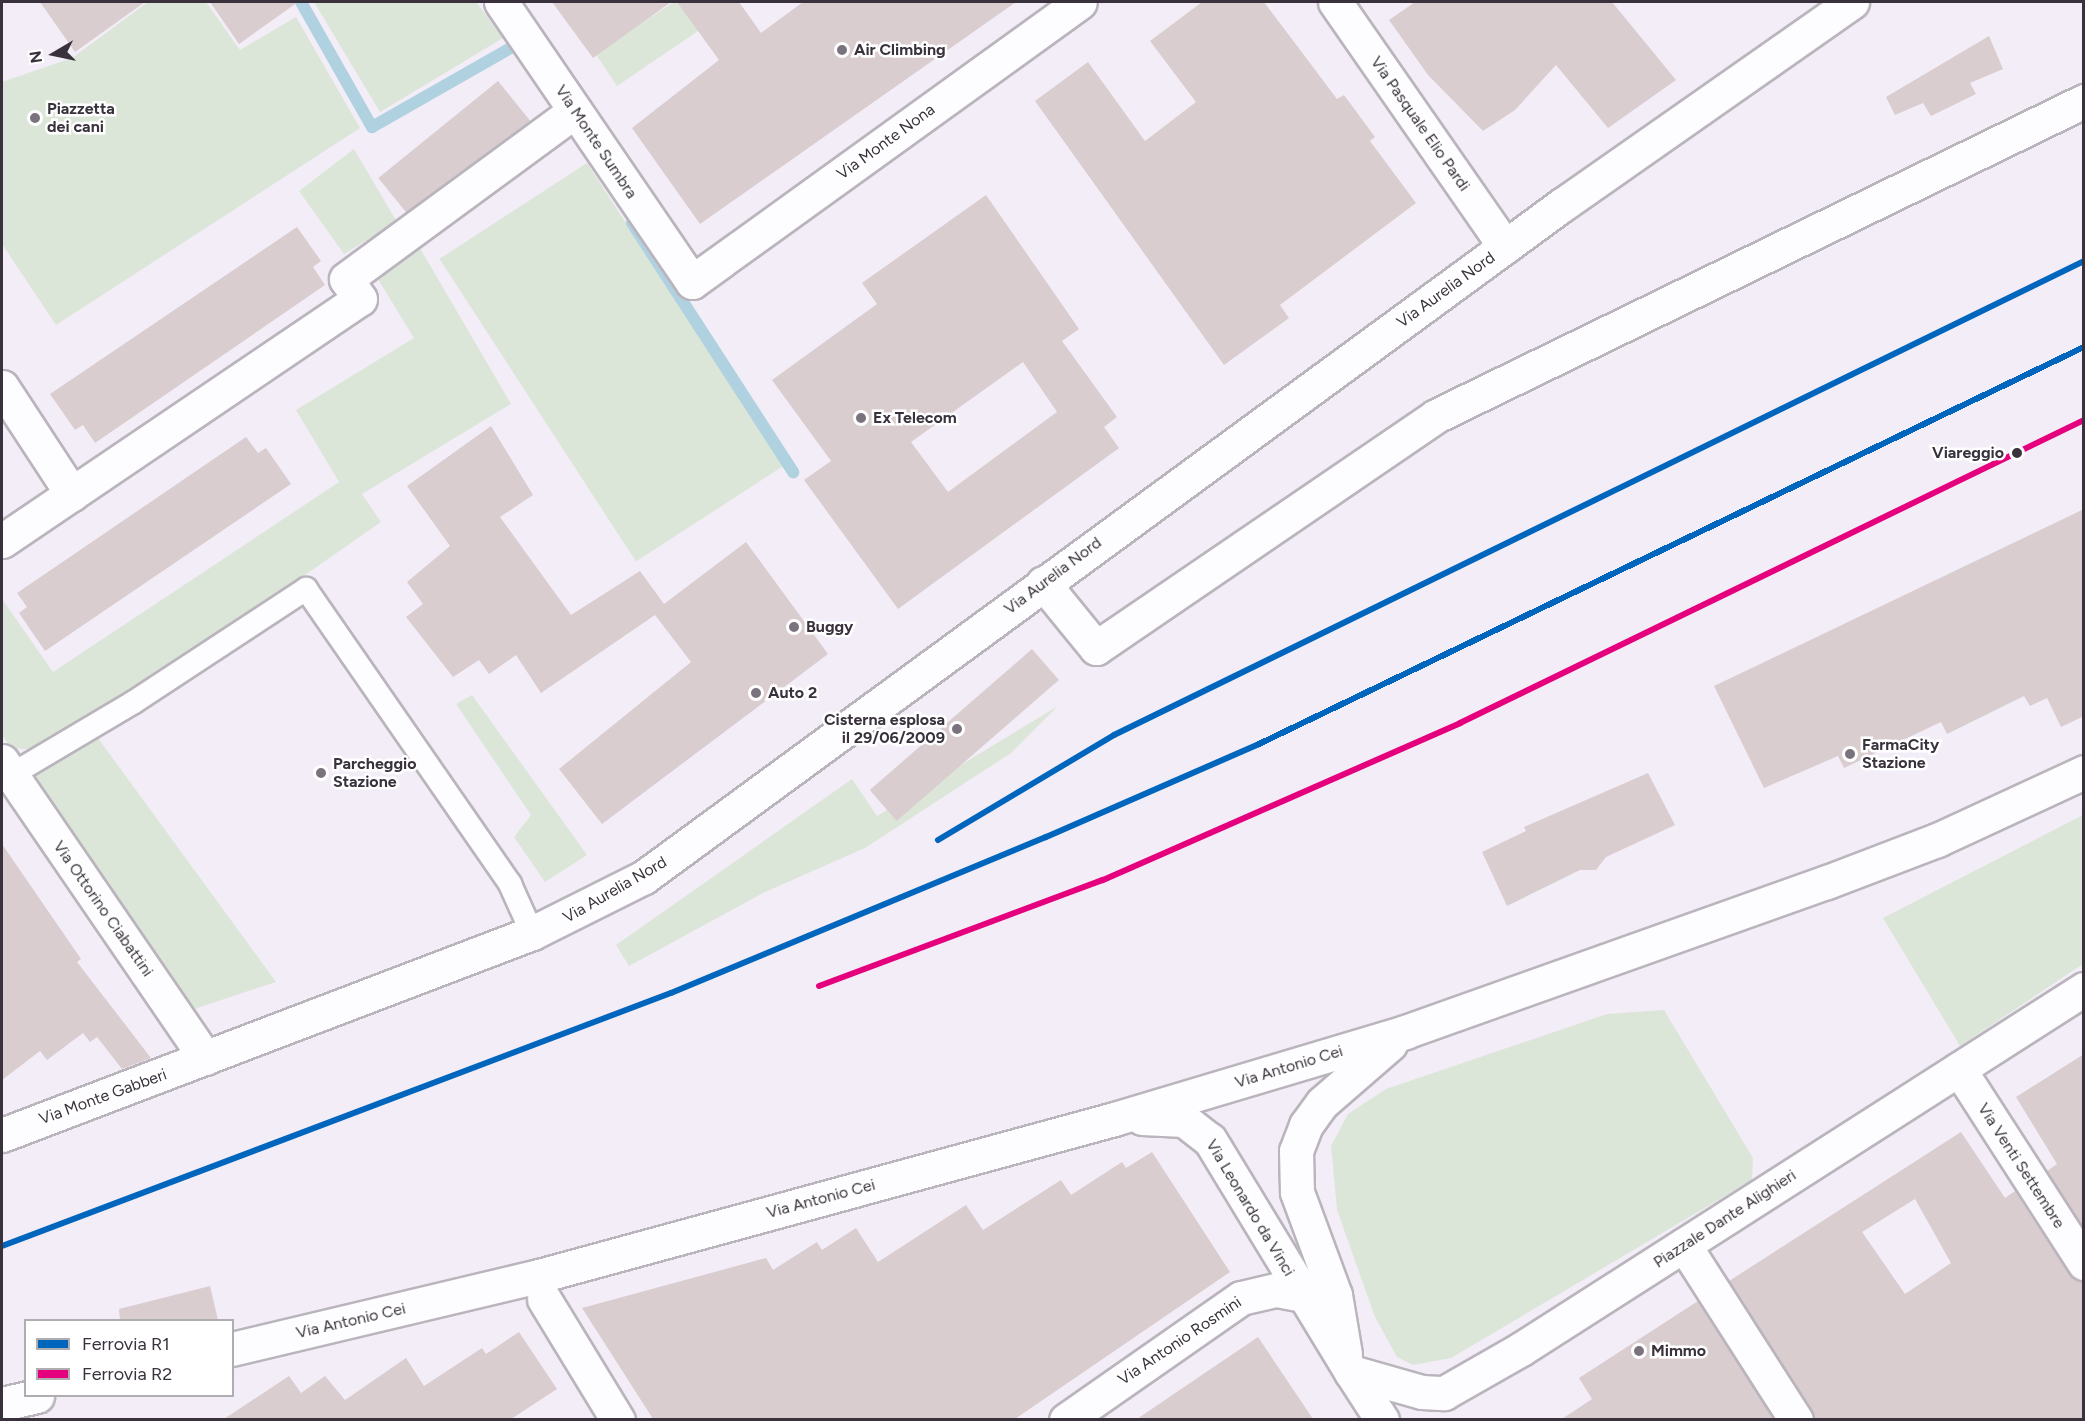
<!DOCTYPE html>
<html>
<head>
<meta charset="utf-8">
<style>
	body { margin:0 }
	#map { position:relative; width:2085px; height:1421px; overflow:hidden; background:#f3edf7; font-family:Figtree,sans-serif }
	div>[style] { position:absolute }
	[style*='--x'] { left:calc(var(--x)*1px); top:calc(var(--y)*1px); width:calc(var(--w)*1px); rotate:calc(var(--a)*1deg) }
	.green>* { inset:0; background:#dbe6d8; transform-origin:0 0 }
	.stream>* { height:12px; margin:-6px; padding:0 6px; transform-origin:6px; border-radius:6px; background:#afd1e0 }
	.building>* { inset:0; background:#d9cdcf; transform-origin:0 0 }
	.roads { filter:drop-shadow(2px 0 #bab4bd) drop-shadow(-2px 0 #bab4bd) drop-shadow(0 2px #bab4bd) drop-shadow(0 -2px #bab4bd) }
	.service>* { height:22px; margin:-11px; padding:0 11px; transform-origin:11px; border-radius:11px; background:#fdfcfe }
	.minor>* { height:33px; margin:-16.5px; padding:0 16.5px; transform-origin:16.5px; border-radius:16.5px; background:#fdfcfe }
	.tertiary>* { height:33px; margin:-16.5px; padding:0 16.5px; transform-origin:16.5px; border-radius:16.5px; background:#fdfcfe }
	.rail-1>* { height:6px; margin:-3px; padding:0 3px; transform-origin:3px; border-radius:3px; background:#0065bd }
	.rail-2>* { height:6px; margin:-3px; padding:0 3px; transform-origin:3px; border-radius:3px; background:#e5007d }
	.dots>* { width:16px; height:16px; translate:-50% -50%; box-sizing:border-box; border:3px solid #fff; border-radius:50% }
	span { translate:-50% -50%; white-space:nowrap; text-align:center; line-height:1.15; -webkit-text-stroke:5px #fff; paint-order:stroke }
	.poi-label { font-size:16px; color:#39323d; font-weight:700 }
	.left { translate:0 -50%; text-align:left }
	.right { translate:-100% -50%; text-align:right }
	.street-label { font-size:16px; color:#39323d }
	.stop-label { font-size:16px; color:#39323d; font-weight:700 }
	.frame { position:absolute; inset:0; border:3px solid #39323d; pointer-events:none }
	.legend { position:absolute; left:24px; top:1319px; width:210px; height:78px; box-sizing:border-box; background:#fff; border:2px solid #b0adb1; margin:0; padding:8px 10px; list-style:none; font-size:18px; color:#39323d }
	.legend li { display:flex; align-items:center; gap:12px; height:30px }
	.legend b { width:30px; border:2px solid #b0adb1 }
	.north { position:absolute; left:24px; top:24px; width:60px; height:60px; -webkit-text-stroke:4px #fff; paint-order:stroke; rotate:261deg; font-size:16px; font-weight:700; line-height:24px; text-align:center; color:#39323d }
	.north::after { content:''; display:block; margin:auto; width:21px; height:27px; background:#39323d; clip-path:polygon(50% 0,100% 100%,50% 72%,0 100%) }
</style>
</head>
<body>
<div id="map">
	<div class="green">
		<div style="clip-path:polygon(148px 2px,206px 2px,240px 50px,296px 17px,360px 128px,56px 325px,2px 244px,2px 82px,72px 58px)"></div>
		<div style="clip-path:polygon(314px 2px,476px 2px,503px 38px,380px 112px)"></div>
		<div style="clip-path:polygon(674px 2px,684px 2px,704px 27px,617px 86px,595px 53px)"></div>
		<div style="clip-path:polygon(354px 149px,397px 222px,344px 254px,299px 191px)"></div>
		<div style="left:587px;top:163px;width:361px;height:176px;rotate:57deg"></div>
		<div style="clip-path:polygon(417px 243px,511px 404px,362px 494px,381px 522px,52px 751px,11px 748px,2px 735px,2px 599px,53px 672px,339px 482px,296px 410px,414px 338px,373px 271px)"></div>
		<div style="clip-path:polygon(472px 695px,587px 855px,545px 882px,514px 837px,531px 815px,456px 704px)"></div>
		<div style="clip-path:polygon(1058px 706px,1011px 753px,865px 848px,765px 892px,629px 966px,616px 945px,852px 779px,877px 816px)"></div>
		<div style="clip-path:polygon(95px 734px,276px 982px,185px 1012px,26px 779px)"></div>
		<div style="clip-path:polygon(2083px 815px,2083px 964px,1960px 1046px,1883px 918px)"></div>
		<div style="clip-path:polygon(1664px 1010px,1753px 1158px,1752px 1180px,1451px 1358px,1413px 1365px,1397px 1357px,1375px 1317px,1337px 1210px,1331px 1146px,1348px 1114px,1386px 1089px,1607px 1014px)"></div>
	</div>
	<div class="stream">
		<div style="--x:301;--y:2;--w:144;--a:60.4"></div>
		<div style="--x:372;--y:127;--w:169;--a:-29.7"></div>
		<div style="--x:632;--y:223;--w:297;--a:57.1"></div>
	</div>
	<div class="building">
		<div style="clip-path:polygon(40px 2px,145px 2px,75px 52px)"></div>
		<div style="clip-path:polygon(210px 2px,298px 2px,239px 44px)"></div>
		<div style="clip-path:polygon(552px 2px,671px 2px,593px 58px)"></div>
		<div style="clip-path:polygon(677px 2px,739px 2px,761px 33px,803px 2px,1016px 2px,700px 224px,632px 128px,719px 60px)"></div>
		<div style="clip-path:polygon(1202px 2px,1264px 2px,1337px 99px,1344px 95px,1375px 137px,1370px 141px,1416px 203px,1280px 305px,1289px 318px,1224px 365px,1035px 101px,1088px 62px,1145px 141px,1196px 102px,1150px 41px)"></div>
		<div style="clip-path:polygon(1415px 2px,1612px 2px,1676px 80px,1608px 128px,1556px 65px,1515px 110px,1483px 131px,1428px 75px,1389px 20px)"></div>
		<div style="clip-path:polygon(1989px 36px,2003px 69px,1970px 83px,1976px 94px,1931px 116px,1923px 103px,1895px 115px,1886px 97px)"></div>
		<div style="left:498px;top:81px;width:51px;height:154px;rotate:51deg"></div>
		<div style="clip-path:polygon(evenodd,986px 195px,1079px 329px,1062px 341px,1117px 417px,1104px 427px,1119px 448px,898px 609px,804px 480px,831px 461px,772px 380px,877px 304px,862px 283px,986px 195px,1023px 362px,1057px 412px,948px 492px,911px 442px,1023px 362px)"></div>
		<div style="clip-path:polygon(297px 227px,321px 261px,313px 267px,325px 285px,95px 443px,83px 425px,75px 430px,50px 394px)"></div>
		<div style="clip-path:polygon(491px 426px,533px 495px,500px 517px,571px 615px,640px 571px,664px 604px,746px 542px,828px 654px,602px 824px,559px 769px,691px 662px,655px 615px,541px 693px,516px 655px,489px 674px,479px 660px,453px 677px,406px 617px,423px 604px,407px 582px,450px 546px,407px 486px)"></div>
		<div style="clip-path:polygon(246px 437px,258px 453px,266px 448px,291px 484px,45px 651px,19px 613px,27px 607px,17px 593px)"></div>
		<div style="clip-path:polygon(2084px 509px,2084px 716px,2061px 727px,2047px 698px,2030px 706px,2024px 696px,1947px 734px,1941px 722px,1844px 768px,1838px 756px,1764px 788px,1714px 686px)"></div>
		<div style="left:1032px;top:649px;width:41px;height:215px;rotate:49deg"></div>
		<div style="clip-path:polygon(1648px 773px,1675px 825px,1606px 857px,1596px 870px,1580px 870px,1507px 906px,1482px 852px,1526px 831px,1524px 827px)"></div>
		<div style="clip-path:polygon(2px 844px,81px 959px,77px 962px,151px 1058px,122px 1069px,97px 1037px,90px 1042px,83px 1033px,47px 1060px,40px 1051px,2px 1080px)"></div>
		<div style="clip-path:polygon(2084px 1054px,2084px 1228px,2047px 1171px,2057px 1164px,2016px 1097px)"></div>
		<div style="clip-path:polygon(evenodd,1961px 1132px,2005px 1198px,2015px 1191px,2068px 1273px,2084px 1281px,2084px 1419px,1815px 1419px,1729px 1281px,1961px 1132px,1915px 1199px,1951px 1263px,1905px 1294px,1862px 1232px,1915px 1199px)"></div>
		<div style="clip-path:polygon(1152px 1152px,1230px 1272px,1015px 1419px,653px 1419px,582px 1308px,766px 1258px,773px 1270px,817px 1242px,822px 1250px,856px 1228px,878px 1262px,966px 1205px,983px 1230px,1061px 1180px,1071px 1195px,1122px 1162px,1126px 1168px)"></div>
		<div style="clip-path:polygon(210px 1286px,218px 1320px,120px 1320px,119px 1309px)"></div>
		<div style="clip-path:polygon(1698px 1301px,1773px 1419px,1562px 1419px,1592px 1399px,1579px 1378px)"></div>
		<div style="clip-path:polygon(519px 1332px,557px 1389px,511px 1419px,224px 1419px,289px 1376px,301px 1393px,325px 1376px,345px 1400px,406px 1358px,424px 1386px,482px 1348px,486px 1354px)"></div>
		<div style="clip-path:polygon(1258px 1337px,1313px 1419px,1137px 1419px,1190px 1383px)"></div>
	</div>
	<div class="roads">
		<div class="service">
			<div style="--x:11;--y:775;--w:143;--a:-30.7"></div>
			<div style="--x:134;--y:702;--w:206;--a:-33.3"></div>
			<div style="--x:306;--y:589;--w:359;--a:55.3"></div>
			<div style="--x:510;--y:884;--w:54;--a:65.8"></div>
		</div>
		<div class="minor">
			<div style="--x:501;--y:2;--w:339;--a:55.7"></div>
			<div style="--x:692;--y:282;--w:478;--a:-35.8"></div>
			<div style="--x:1335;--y:2;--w:298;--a:55.2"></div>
			<div style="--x:2;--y:387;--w:128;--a:56.8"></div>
			<div style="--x:2;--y:541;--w:432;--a:-34.1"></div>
			<div style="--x:360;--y:299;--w:24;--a:-125"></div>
			<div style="--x:346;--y:279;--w:284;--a:-36.3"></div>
			<div style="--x:1043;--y:583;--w:84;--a:50.8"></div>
			<div style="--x:1096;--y:648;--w:412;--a:-34.3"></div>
			<div style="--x:1436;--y:416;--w:721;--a:-25.92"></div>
			<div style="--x:2;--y:761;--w:360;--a:55.6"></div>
			<div style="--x:1959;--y:1069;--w:231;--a:57.2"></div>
			<div style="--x:544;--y:1299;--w:142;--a:58.6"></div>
			<div style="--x:1351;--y:1372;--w:57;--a:57.1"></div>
			<div style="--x:1066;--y:1420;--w:213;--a:-34.9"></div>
			<div style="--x:1241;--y:1298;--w:37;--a:-13"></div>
			<div style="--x:1277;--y:1290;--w:25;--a:11"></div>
		</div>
		<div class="tertiary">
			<div style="--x:1142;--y:1118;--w:42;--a:2.7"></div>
			<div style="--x:1184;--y:1120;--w:33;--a:38"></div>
			<div style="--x:1210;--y:1140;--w:271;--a:58.7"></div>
			<div style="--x:1351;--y:1372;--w:74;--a:15.7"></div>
			<div style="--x:1422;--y:1392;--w:22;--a:3"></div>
			<div style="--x:1444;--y:1393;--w:89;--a:-29.7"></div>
			<div style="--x:1521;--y:1349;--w:668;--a:-32.6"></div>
			<div style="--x:2;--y:1135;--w:567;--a:-20.86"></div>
			<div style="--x:532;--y:933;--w:125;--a:-26.6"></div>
			<div style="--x:644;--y:877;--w:1138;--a:-36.21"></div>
			<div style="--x:1562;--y:205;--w:354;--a:-35"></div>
			<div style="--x:1684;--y:1245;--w:208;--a:57.4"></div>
			<div style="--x:232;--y:1349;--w:316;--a:-13.4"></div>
			<div style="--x:539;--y:1276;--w:596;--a:-15.27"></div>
			<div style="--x:1114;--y:1119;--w:304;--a:-16.6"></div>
			<div style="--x:1405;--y:1032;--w:448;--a:-19.6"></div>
			<div style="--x:1827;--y:882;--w:118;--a:-20.9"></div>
			<div style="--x:1937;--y:840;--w:162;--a:-24.8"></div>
			<div style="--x:1345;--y:1354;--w:60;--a:-99.6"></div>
			<div style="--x:1335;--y:1295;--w:110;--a:-110.3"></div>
			<div style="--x:1297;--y:1192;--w:41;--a:-91.4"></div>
			<div style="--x:1296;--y:1151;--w:28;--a:-69"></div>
			<div style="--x:1306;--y:1125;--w:27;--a:-54"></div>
			<div style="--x:1322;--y:1103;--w:90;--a:-40.9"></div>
			<div style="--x:2;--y:1404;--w:36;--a:-13"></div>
		</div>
	</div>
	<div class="rail-1">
		<div style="--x:938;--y:840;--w:205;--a:-30.8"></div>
		<div style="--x:1114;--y:735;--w:1080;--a:-26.04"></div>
		<div style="--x:2;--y:1246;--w:715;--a:-20.72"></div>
		<div style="--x:671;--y:993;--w:406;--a:-22.6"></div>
		<div style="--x:1046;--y:837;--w:232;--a:-23.6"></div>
		<div style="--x:1259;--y:744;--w:916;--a:-25.7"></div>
	</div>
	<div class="rail-2">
		<div style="--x:819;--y:986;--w:303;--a:-20.5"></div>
		<div style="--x:1103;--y:880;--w:390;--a:-23.7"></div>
		<div style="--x:1460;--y:723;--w:694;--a:-25.9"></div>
	</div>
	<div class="dots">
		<div style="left:842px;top:50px;background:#7a737e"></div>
		<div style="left:35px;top:118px;background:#7a737e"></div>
		<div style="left:861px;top:418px;background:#7a737e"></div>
		<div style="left:2017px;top:453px;background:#39323d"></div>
		<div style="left:794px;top:627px;background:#7a737e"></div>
		<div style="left:756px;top:693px;background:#7a737e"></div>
		<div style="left:957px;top:729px;background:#7a737e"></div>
		<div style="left:1850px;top:754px;background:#7a737e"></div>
		<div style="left:321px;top:773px;background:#7a737e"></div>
		<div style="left:1639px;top:1351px;background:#7a737e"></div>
	</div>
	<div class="poi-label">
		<span class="left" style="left:854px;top:50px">Air Climbing</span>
		<span class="left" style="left:47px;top:118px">Piazzetta<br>dei cani</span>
		<span class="left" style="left:873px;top:418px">Ex Telecom</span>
		<span class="left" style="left:806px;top:627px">Buggy</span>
		<span class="left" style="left:768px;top:693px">Auto 2</span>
		<span class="right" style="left:945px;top:729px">Cisterna esplosa<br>il 29/06/2009</span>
		<span class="left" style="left:1862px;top:754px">FarmaCity<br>Stazione</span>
		<span class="left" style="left:333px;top:773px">Parcheggio<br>Stazione</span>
		<span class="left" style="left:1651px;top:1351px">Mimmo</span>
	</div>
	<div class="street-label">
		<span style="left:1420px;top:124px;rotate:55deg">Via Pasquale Elio Pardi</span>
		<span style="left:596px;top:142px;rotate:56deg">Via Monte Sumbra</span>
		<span style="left:886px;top:142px;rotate:-36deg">Via Monte Nona</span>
		<span style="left:1446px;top:290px;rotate:-36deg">Via Aurelia Nord</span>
		<span style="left:1053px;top:576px;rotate:-37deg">Via Aurelia Nord</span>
		<span style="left:615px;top:890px;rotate:-30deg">Via Aurelia Nord</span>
		<span style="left:103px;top:909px;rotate:55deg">Via Ottorino Ciabattini</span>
		<span style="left:1289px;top:1067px;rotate:-17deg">Via Antonio Cei</span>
		<span style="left:103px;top:1097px;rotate:-20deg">Via Monte Gabberi</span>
		<span style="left:2021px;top:1166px;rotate:57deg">Via Venti Settembre</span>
		<span style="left:821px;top:1199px;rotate:-15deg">Via Antonio Cei</span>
		<span style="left:1250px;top:1208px;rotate:59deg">Via Leonardo da Vinci</span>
		<span style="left:1725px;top:1219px;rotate:-33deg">Piazzale Dante Alighieri</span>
		<span style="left:351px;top:1321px;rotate:-13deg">Via Antonio Cei</span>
		<span style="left:1180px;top:1341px;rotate:-34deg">Via Antonio Rosmini</span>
	</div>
	<div class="stop-label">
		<span class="right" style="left:2004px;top:453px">Viareggio</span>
	</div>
	<div class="frame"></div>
	<ul class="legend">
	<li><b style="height:8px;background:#0065bd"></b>Ferrovia R1</li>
	<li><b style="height:8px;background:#e5007d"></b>Ferrovia R2</li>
	</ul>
	<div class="north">N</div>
</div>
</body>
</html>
